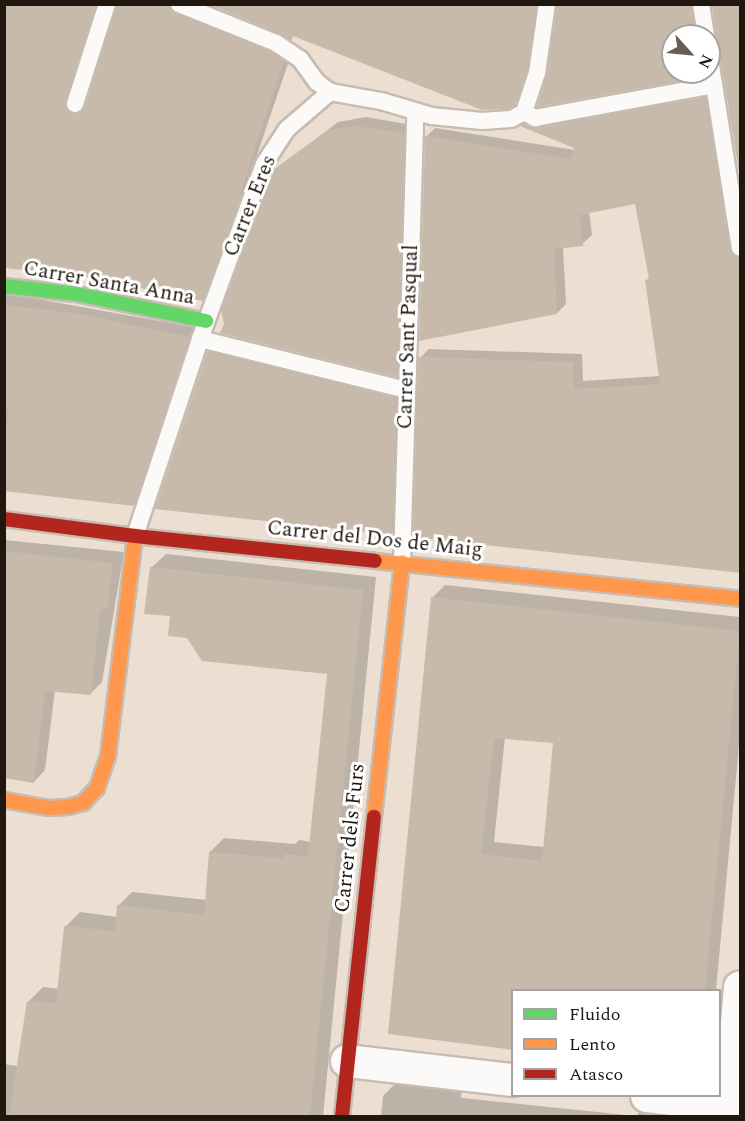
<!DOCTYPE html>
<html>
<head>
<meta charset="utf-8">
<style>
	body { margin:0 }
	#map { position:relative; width:745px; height:1121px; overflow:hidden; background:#ecdfd2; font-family:Spectral,serif }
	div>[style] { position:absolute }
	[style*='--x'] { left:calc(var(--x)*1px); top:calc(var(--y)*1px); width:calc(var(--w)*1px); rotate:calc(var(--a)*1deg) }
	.shadow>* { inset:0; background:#0003 }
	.building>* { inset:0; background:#c8baaa }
	.roads { filter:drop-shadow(2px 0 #c6bcb1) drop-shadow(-2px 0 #c6bcb1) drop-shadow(0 2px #c6bcb1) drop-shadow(0 -2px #c6bcb1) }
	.lane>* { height:16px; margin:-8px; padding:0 8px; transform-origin:8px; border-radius:8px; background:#fcfaf8 }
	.street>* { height:32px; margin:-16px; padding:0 16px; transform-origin:16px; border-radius:16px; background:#fcfaf8 }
	.fast>* { height:14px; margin:-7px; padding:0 7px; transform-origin:7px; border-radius:7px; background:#63d668 }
	.slow>* { height:14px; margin:-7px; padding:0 7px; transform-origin:7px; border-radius:7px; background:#ff974d }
	.jam>* { height:14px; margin:-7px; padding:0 7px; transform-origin:7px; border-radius:7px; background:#b3261e }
	span { translate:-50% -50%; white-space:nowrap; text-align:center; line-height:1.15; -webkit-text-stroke:6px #fff; paint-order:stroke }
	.street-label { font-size:21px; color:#20170f }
	.frame { position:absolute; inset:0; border:6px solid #20170f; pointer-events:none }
	.legend { position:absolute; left:511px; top:989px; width:210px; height:108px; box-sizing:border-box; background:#fff; border:2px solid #a6a29f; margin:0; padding:8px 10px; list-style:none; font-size:18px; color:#20170f }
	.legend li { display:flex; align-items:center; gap:12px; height:30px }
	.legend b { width:30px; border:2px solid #a6a29f }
	.north { position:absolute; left:661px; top:24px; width:60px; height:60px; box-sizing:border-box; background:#fff; border:2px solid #a6a29f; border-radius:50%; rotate:117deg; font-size:16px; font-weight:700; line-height:24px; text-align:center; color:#20170f }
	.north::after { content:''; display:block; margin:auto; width:21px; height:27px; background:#675d53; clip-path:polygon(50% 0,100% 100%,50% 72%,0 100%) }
</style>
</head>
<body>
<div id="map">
	<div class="shadow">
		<div style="clip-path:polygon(4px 4px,101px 4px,82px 106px,87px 105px,118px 4px,183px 4px,292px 52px,211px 290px,202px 300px,81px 274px)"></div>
		<div style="clip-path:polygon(212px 4px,543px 4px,535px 60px,524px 94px,514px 104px,295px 35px,291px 39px)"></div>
		<div style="clip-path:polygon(559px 4px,700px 4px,709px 36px,673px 36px,673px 72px,704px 72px,701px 75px,549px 75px)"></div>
		<div style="clip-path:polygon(714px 89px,740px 243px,740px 572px,420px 358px,429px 349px,582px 354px,583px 381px,660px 376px,647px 280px,650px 277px,636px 202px,589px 211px,592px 235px,582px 244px,563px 247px,566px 304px,557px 313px,426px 137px,435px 128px,575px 150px,576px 147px,522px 126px,531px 118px)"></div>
		<div style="clip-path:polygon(366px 117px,412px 125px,405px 366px,396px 375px,280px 167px,338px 122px)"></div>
		<div style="clip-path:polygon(4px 293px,198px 328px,143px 495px,133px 504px,4px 489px)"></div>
		<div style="clip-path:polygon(216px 344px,404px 391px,400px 525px,392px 533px,208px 352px)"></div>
		<div style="clip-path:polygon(4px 540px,124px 552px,102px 682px,91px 693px,55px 690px,45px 770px,34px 782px,4px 776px)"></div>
		<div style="clip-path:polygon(166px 554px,376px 577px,323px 1116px,4px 1116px,4px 1064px,17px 1066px,29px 1001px,43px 987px,59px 989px,66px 926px,80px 912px,118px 917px,118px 906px,132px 892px,207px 900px,210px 852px,224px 838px,295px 844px,299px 840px,311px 842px,329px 673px,172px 615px,151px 568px)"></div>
		<div style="clip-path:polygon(evenodd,445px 585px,740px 617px,740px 735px,716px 990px,512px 990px,512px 1049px,432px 598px,445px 585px,505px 737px,555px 742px,544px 847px,494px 842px,505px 737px)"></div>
		<div style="clip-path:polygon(399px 1080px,462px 1085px,461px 1098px,636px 1116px,641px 1111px,690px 1116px,381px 1116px,383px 1096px)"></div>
	</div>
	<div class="building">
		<div style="clip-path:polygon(4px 4px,96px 4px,65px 101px,67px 111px,72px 114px,82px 112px,85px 107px,117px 4px,169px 4px,175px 14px,271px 52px,284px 61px,240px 195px,242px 193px,203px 301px,81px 276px,4px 268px)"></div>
		<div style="clip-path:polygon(208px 4px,536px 4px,527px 71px,515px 105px,508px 109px,482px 110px,293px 36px,291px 41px,280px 33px)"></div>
		<div style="clip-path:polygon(557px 4px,691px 4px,695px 36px,673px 36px,673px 72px,701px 72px,702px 77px,537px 107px,547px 75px)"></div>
		<div style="clip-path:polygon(712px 4px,741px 4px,741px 184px,719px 51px,713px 43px,716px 34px)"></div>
		<div style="clip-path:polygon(705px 97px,730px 250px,732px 255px,741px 258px,741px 573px,413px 537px,418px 357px,573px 362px,574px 389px,660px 384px,645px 280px,649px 279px,635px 204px,580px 215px,583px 246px,554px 249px,557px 314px,419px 341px,425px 136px,571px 159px,574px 148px,520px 126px,524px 124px,537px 128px)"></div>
		<div style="clip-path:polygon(356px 126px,404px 133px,397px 377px,220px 333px,224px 324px,221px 311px,273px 170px,328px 130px)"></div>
		<div style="clip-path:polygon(4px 305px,74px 313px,190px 337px,134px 506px,4px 491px,4px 439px,9px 410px,4px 410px)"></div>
		<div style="clip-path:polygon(207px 352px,396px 398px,392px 535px,155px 509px)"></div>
		<div style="clip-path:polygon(4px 551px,113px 563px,107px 610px,100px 609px,91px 695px,45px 691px,34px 783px,4px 778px)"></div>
		<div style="clip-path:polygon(150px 567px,363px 590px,310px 1116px,9px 1116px,27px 1001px,56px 1003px,64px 926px,115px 931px,117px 905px,204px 915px,209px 852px,283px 858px,284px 854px,308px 856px,327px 674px,202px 661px,187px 638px,168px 636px,170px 616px,144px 614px)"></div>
		<div style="clip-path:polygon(evenodd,431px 597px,740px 631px,705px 990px,513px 990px,513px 1050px,388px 1034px,431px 597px,494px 738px,553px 743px,542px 861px,481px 854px,494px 738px)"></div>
	</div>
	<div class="roads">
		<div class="lane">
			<div style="--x:179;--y:4;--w:105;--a:21.9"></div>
			<div style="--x:276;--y:43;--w:29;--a:34"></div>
			<div style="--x:300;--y:59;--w:29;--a:54"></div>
			<div style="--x:317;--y:82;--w:16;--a:38"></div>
			<div style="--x:330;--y:92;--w:52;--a:10"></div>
			<div style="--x:381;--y:101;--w:53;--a:16.4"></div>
			<div style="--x:432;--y:116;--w:50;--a:5.7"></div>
			<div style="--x:482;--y:121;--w:29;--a:-4"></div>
			<div style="--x:511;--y:119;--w:15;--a:-28"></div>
			<div style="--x:524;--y:112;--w:41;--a:-71.6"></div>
			<div style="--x:537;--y:73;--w:70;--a:-81.8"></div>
			<div style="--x:701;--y:4;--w:32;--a:81"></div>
			<div style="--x:709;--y:53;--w:197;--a:81"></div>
			<div style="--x:75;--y:104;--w:105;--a:-72.3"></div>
			<div style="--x:524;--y:112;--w:13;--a:29"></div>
			<div style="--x:535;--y:118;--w:182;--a:-10.4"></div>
			<div style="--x:200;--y:339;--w:212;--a:13.9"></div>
			<div style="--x:135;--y:536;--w:207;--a:-71.7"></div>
			<div style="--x:200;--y:339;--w:186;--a:-69.9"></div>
			<div style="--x:264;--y:164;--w:42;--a:-56.7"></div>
			<div style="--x:287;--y:129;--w:57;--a:-40.7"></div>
			<div style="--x:402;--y:563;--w:451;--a:-88.3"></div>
		</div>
		<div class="street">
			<div style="--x:347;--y:1061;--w:166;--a:6.6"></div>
			<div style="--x:647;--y:1096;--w:94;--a:6.7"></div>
			<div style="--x:729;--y:1116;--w:129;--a:-85.1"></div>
		</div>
		<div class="fast">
			<div style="--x:4;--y:286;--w:73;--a:6.3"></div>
			<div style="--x:77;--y:294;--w:132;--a:11.8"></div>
		</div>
		<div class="slow">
			<div style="--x:375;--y:561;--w:367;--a:5.9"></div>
			<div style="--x:4;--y:800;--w:46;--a:10.1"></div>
			<div style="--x:49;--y:808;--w:19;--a:-3"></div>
			<div style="--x:68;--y:807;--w:16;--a:-15"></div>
			<div style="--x:83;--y:803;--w:21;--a:-47"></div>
			<div style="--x:97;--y:788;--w:34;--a:-71"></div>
			<div style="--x:108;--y:756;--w:222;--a:-83"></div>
			<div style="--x:374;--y:817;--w:256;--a:-83.7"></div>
		</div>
		<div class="jam">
			<div style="--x:4;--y:519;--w:132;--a:7.4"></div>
			<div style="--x:135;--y:536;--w:241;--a:5.9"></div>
			<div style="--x:342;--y:1116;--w:301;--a:-83.9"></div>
		</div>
	</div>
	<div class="street-label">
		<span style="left:250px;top:206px;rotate:-68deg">Carrer Eres</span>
		<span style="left:109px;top:283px;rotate:10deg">Carrer Santa Anna</span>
		<span style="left:408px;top:337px;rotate:-88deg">Carrer Sant Pasqual</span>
		<span style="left:375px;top:539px;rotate:6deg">Carrer del Dos de Maig</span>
		<span style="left:350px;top:838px;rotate:-84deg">Carrer dels Furs</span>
	</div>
	<div class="frame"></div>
	<ul class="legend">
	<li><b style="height:8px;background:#63d668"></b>Fluido</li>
	<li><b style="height:8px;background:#ff974d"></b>Lento</li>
	<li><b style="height:8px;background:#b3261e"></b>Atasco</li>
	</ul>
	<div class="north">N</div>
</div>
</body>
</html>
